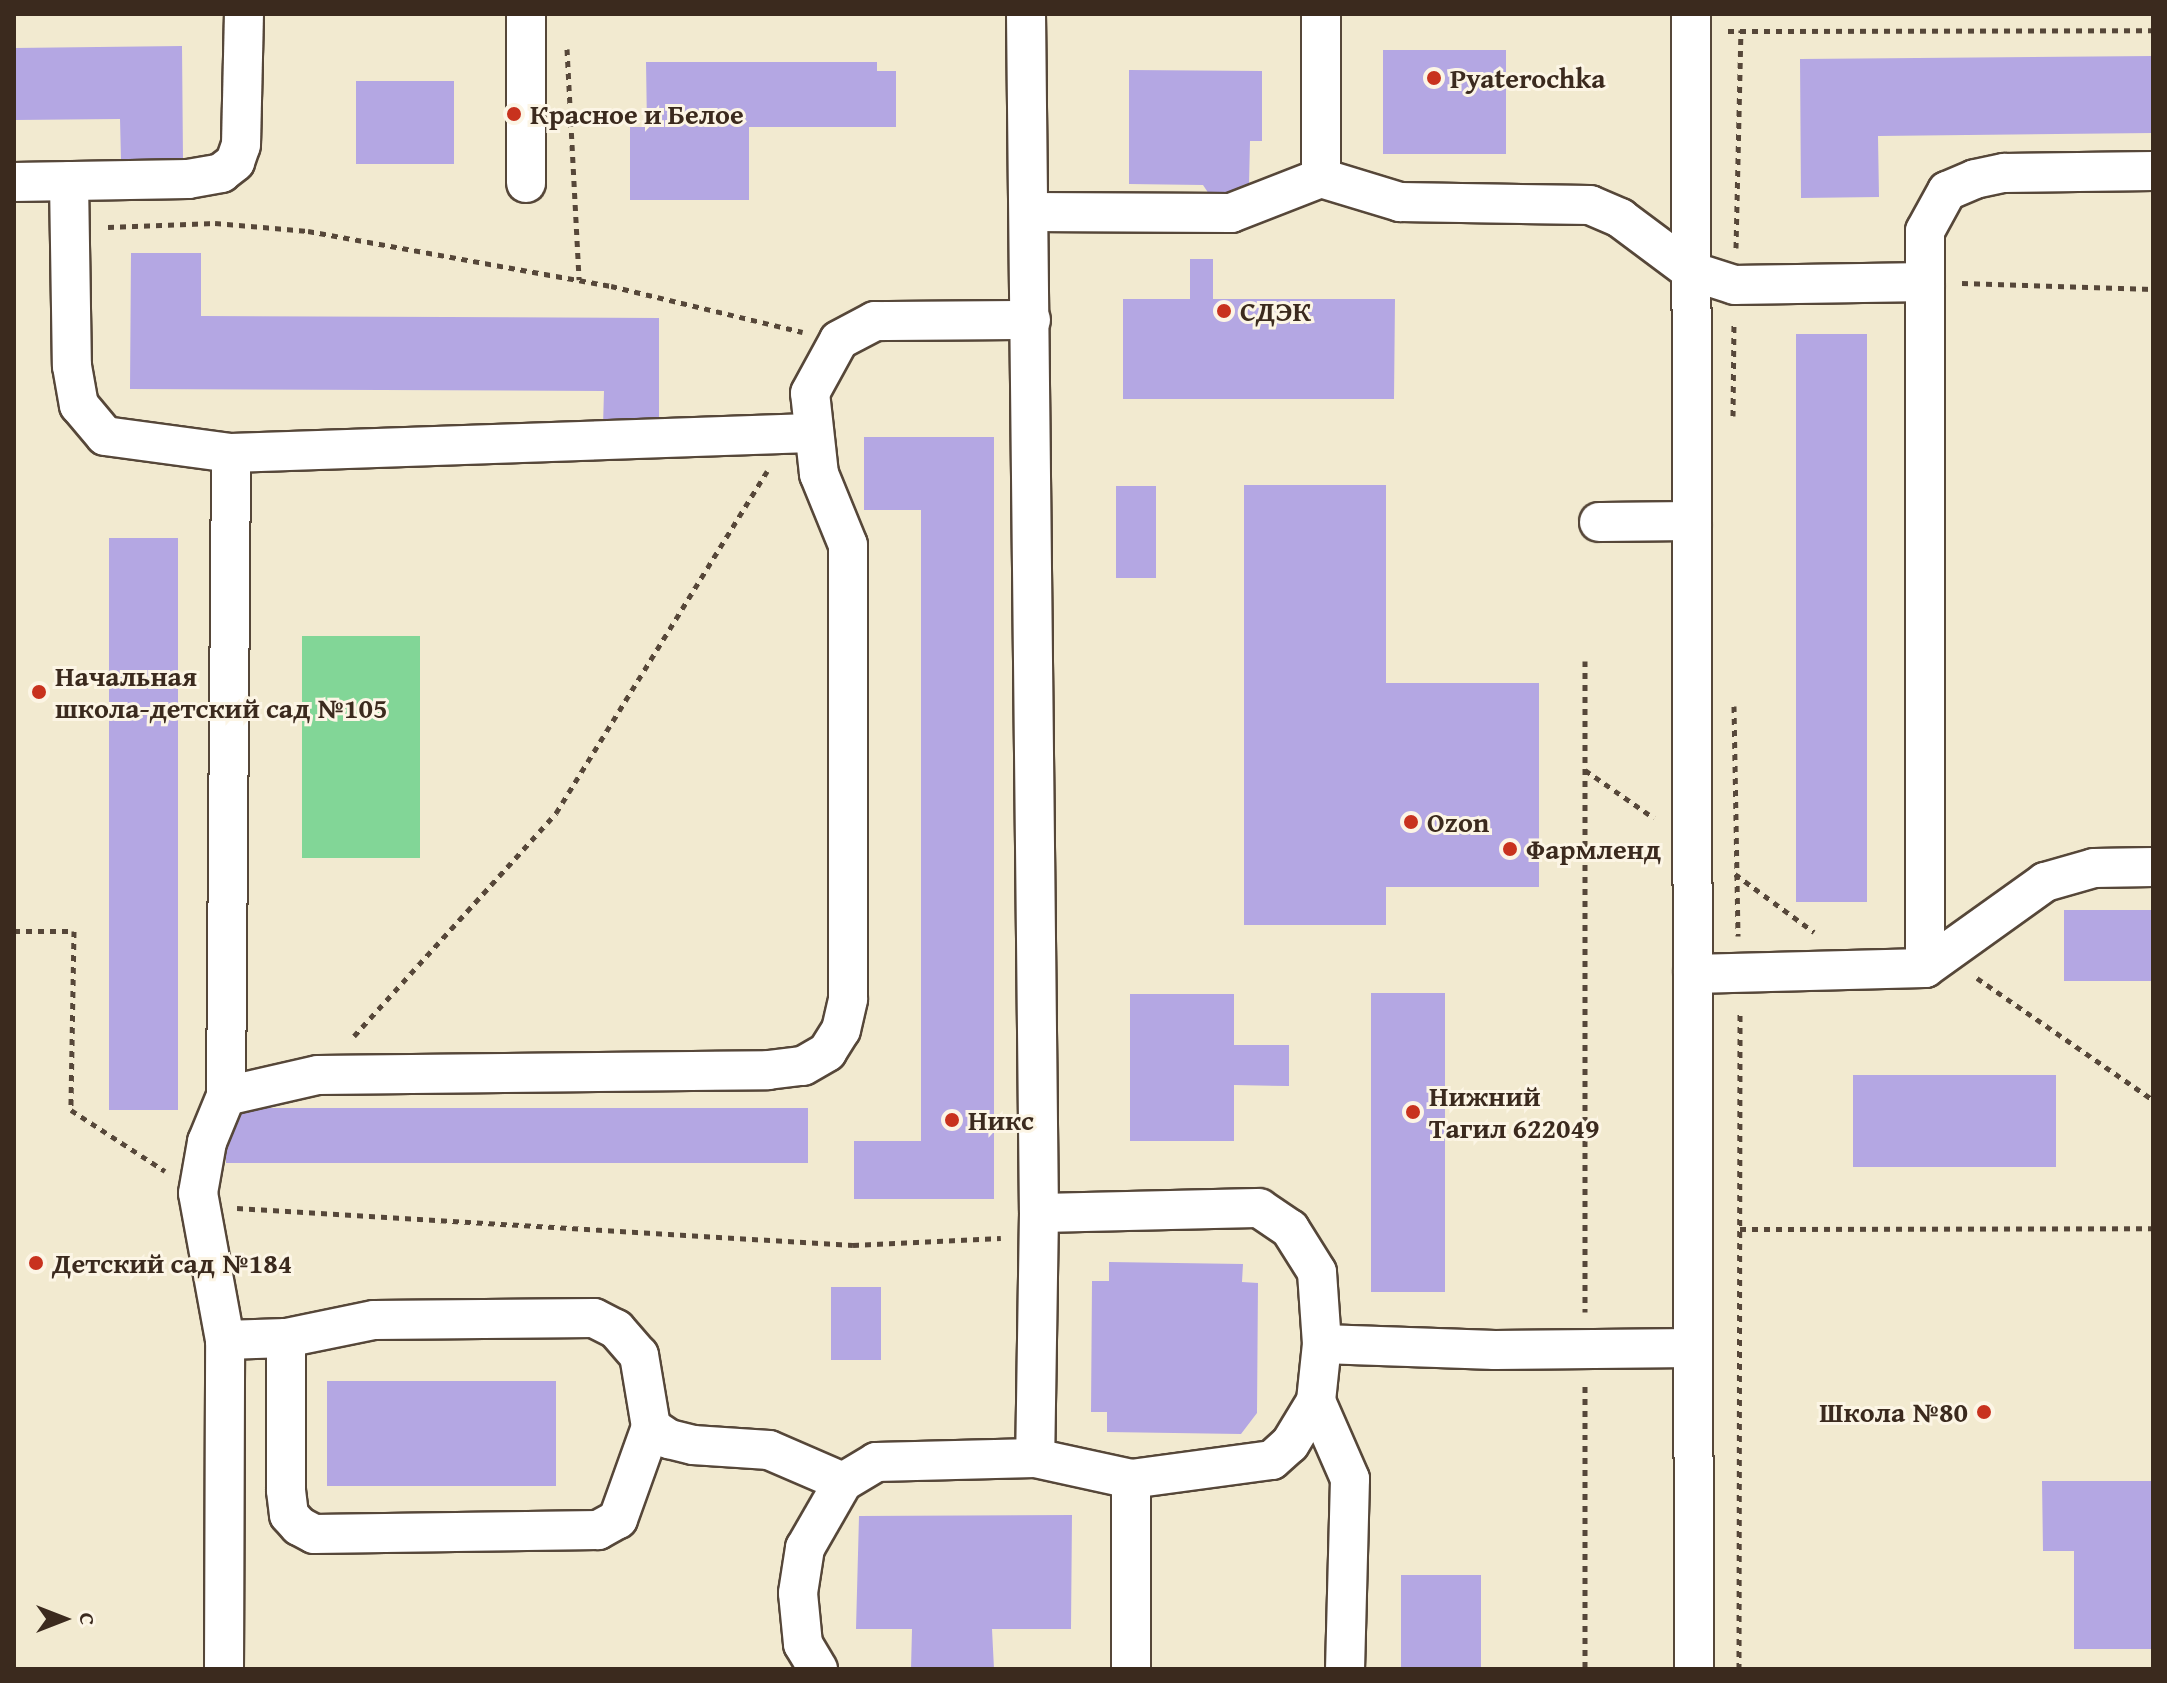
<!DOCTYPE html>
<html>
<head>
<meta charset="utf-8">
<style>
	body { margin:0 }
	#map { position:relative; width:2167px; height:1683px; overflow:hidden; background:#f2ead0; font-family:"Gentium Book Plus",serif }
	div>[style] { position:absolute }
	[style*='--x'] { left:calc(var(--x)*1px); top:calc(var(--y)*1px); width:calc(var(--w)*1px); rotate:calc(var(--a)*1deg) }
	.green>* { inset:0; background:#82d697; transform-origin:0 0 }
	.building>* { inset:0; background:#b4a7e3; transform-origin:0 0 }
	.path>* { height:5px; margin-top:-2.5px; transform-origin:0; background:repeating-linear-gradient(90deg,#564739 0 6px,transparent 0 12px) }
	.roads { filter:drop-shadow(2px 0 #564739) drop-shadow(-2px 0 #564739) drop-shadow(0 2px #564739) drop-shadow(0 -2px #564739) }
	.minor>* { height:38px; margin:-19px; padding:0 19px; transform-origin:19px; border-radius:19px; background:#fff }
	.dots>* { width:22px; height:22px; translate:-50% -50%; box-sizing:border-box; border:4px solid #fcf5e5; border-radius:50% }
	span { translate:-50% -50%; white-space:nowrap; text-align:center; line-height:1.15; -webkit-text-stroke:6px #fcf5e5; paint-order:stroke }
	.poi-label { font-size:28px; color:#3b2a1e; font-weight:700 }
	.left { translate:0 -50%; text-align:left }
	.right { translate:-100% -50%; text-align:right }
	.frame { position:absolute; inset:0; border:16px solid #3b2a1e; pointer-events:none }
	.north { position:absolute; left:24px; top:1579px; width:80px; height:80px; -webkit-text-stroke:6px #fcf5e5; paint-order:stroke; rotate:90deg; font-size:22px; font-weight:700; line-height:32px; text-align:center; color:#3b2a1e }
	.north::after { content:''; display:block; margin:auto; width:28px; height:36px; background:#3b2a1e; clip-path:polygon(50% 0,100% 100%,50% 72%,0 100%) }
</style>
</head>
<body>
<div id="map">
	<div class="green">
		<div style="left:302px;top:636px;width:118px;height:222px"></div>
	</div>
	<div class="building">
		<div style="clip-path:polygon(182px 46px,183px 160px,121px 160px,120px 119px,14px 120px,14px 48px)"></div>
		<div style="left:1383px;top:50px;width:123px;height:104px"></div>
		<div style="clip-path:polygon(2153px 56px,2153px 133px,1878px 136px,1879px 197px,1801px 198px,1800px 59px)"></div>
		<div style="clip-path:polygon(646px 62px,877px 62px,877px 71px,896px 71px,896px 127px,749px 127px,749px 200px,630px 200px,630px 127px,647px 127px)"></div>
		<div style="clip-path:polygon(1129px 70px,1262px 71px,1262px 141px,1250px 141px,1249px 185px,1241px 194px,1209px 194px,1203px 185px,1129px 184px)"></div>
		<div style="left:356px;top:81px;width:98px;height:83px"></div>
		<div style="clip-path:polygon(131px 253px,201px 253px,201px 316px,659px 318px,659px 427px,603px 426px,604px 391px,130px 389px)"></div>
		<div style="clip-path:polygon(1190px 259px,1213px 259px,1213px 299px,1395px 299px,1394px 399px,1123px 399px,1123px 299px,1190px 299px)"></div>
		<div style="left:1796px;top:334px;width:71px;height:568px"></div>
		<div style="clip-path:polygon(864px 437px,994px 437px,994px 1199px,854px 1199px,854px 1141px,921px 1141px,921px 510px,864px 510px)"></div>
		<div style="clip-path:polygon(1244px 485px,1386px 485px,1386px 683px,1539px 683px,1539px 887px,1386px 887px,1386px 925px,1244px 925px)"></div>
		<div style="left:1116px;top:486px;width:40px;height:92px"></div>
		<div style="left:109px;top:538px;width:69px;height:572px"></div>
		<div style="left:2064px;top:910px;width:89px;height:71px"></div>
		<div style="left:1371px;top:993px;width:74px;height:299px"></div>
		<div style="clip-path:polygon(1130px 994px,1234px 994px,1234px 1045px,1289px 1045px,1289px 1086px,1234px 1085px,1234px 1141px,1130px 1141px)"></div>
		<div style="left:1853px;top:1075px;width:203px;height:92px"></div>
		<div style="left:808px;top:1108px;width:55px;height:582px;rotate:90deg"></div>
		<div style="clip-path:polygon(1109px 1262px,1243px 1264px,1242px 1282px,1258px 1283px,1257px 1413px,1241px 1434px,1107px 1432px,1107px 1412px,1091px 1412px,1092px 1281px,1109px 1281px)"></div>
		<div style="left:831px;top:1287px;width:50px;height:73px"></div>
		<div style="left:327px;top:1381px;width:229px;height:105px"></div>
		<div style="clip-path:polygon(2042px 1481px,2153px 1481px,2153px 1649px,2074px 1649px,2074px 1551px,2043px 1551px)"></div>
		<div style="clip-path:polygon(1072px 1515px,1071px 1629px,992px 1629px,994px 1669px,911px 1669px,912px 1629px,856px 1629px,859px 1516px)"></div>
		<div style="left:1401px;top:1575px;width:80px;height:94px"></div>
	</div>
	<div class="path">
		<div style="--x:1728;--y:31;--w:425;--a:-0.1"></div>
		<div style="--x:567;--y:49;--w:231;--a:87"></div>
		<div style="--x:108;--y:227;--w:107;--a:-2.1"></div>
		<div style="--x:215;--y:223;--w:93;--a:4.9"></div>
		<div style="--x:308;--y:231;--w:308;--a:10.3"></div>
		<div style="--x:611;--y:286;--w:197;--a:13.5"></div>
		<div style="--x:1736;--y:248;--w:218;--a:-88.7"></div>
		<div style="--x:1962;--y:283;--w:191;--a:1.8"></div>
		<div style="--x:1733;--y:416;--w:94;--a:-89.4"></div>
		<div style="--x:1585;--y:661;--w:651;--a:90"></div>
		<div style="--x:1734;--y:706;--w:230;--a:89"></div>
		<div style="--x:1585;--y:770;--w:84;--a:34.8"></div>
		<div style="--x:1735;--y:874;--w:98;--a:36.3"></div>
		<div style="--x:14;--y:931;--w:60;--a:0"></div>
		<div style="--x:74;--y:931;--w:179;--a:91"></div>
		<div style="--x:71;--y:1110;--w:112;--a:33"></div>
		<div style="--x:1977;--y:978;--w:214;--a:34.7"></div>
		<div style="--x:354;--y:1036;--w:301;--a:-47.8"></div>
		<div style="--x:556;--y:813;--w:402;--a:-58.3"></div>
		<div style="--x:237;--y:1208;--w:617;--a:3.44"></div>
		<div style="--x:853;--y:1245;--w:148;--a:-2.7"></div>
		<div style="--x:1740;--y:1229;--w:413;--a:-0.1"></div>
		<div style="--x:1585;--y:1386;--w:283;--a:90"></div>
		<div style="--x:1739;--y:1669;--w:659;--a:-89.91"></div>
	</div>
	<div class="roads">
		<div class="minor">
			<div style="--x:526;--y:14;--w:169;--a:90"></div>
			<div style="--x:1026;--y:14;--w:1199;--a:89.38"></div>
			<div style="--x:1039;--y:1213;--w:245;--a:90.9"></div>
			<div style="--x:1321;--y:14;--w:164;--a:90"></div>
			<div style="--x:1691;--y:14;--w:1655;--a:89.9"></div>
			<div style="--x:69;--y:181;--w:185;--a:89.1"></div>
			<div style="--x:72;--y:366;--w:40;--a:80"></div>
			<div style="--x:79;--y:405;--w:40;--a:50"></div>
			<div style="--x:105;--y:436;--w:127;--a:7.7"></div>
			<div style="--x:231;--y:453;--w:580;--a:-1.97"></div>
			<div style="--x:14;--y:182;--w:174;--a:-1"></div>
			<div style="--x:188;--y:179;--w:34;--a:-10"></div>
			<div style="--x:221;--y:173;--w:18;--a:-38"></div>
			<div style="--x:235;--y:162;--w:18;--a:-71"></div>
			<div style="--x:241;--y:145;--w:131;--a:-88.7"></div>
			<div style="--x:1030;--y:212;--w:201;--a:0.3"></div>
			<div style="--x:1231;--y:213;--w:97;--a:-21.3"></div>
			<div style="--x:1321;--y:178;--w:83;--a:16.9"></div>
			<div style="--x:1400;--y:202;--w:190;--a:0.9"></div>
			<div style="--x:1590;--y:205;--w:33;--a:23"></div>
			<div style="--x:1620;--y:218;--w:89;--a:36.7"></div>
			<div style="--x:1691;--y:271;--w:46;--a:17.7"></div>
			<div style="--x:1735;--y:285;--w:190;--a:-0.9"></div>
			<div style="--x:1599;--y:522;--w:93;--a:-0.6"></div>
			<div style="--x:1925;--y:968;--w:737;--a:-90"></div>
			<div style="--x:1925;--y:231;--w:46;--a:-61.2"></div>
			<div style="--x:1947;--y:191;--w:30;--a:-23"></div>
			<div style="--x:1975;--y:179;--w:30;--a:-12"></div>
			<div style="--x:2004;--y:173;--w:149;--a:-0.8"></div>
			<div style="--x:1693;--y:974;--w:232;--a:-1.5"></div>
			<div style="--x:1925;--y:968;--w:148;--a:-35.6"></div>
			<div style="--x:2045;--y:882;--w:51;--a:-15.9"></div>
			<div style="--x:2094;--y:868;--w:59;--a:-1"></div>
			<div style="--x:226;--y:1096;--w:94;--a:-12.9"></div>
			<div style="--x:318;--y:1075;--w:450;--a:-0.6"></div>
			<div style="--x:768;--y:1070;--w:35;--a:-7"></div>
			<div style="--x:803;--y:1066;--w:28;--a:-30"></div>
			<div style="--x:827;--y:1052;--w:26;--a:-58"></div>
			<div style="--x:841;--y:1030;--w:32;--a:-77"></div>
			<div style="--x:848;--y:999;--w:454;--a:-90"></div>
			<div style="--x:848;--y:545;--w:77;--a:-112.2"></div>
			<div style="--x:819;--y:474;--w:81;--a:-96.3"></div>
			<div style="--x:810;--y:393;--w:60;--a:-61.3"></div>
			<div style="--x:839;--y:340;--w:41;--a:-27.8"></div>
			<div style="--x:875;--y:321;--w:156;--a:-0.4"></div>
			<div style="--x:225;--y:1340;--w:61;--a:-1.9"></div>
			<div style="--x:286;--y:1338;--w:90;--a:-11.6"></div>
			<div style="--x:374;--y:1320;--w:220;--a:-0.5"></div>
			<div style="--x:594;--y:1318;--w:25;--a:27"></div>
			<div style="--x:616;--y:1329;--w:35;--a:49"></div>
			<div style="--x:639;--y:1355;--w:73;--a:80.5"></div>
			<div style="--x:651;--y:1427;--w:98;--a:109.7"></div>
			<div style="--x:618;--y:1519;--w:23;--a:151"></div>
			<div style="--x:598;--y:1530;--w:284;--a:179.2"></div>
			<div style="--x:314;--y:1534;--w:17;--a:-152"></div>
			<div style="--x:299;--y:1526;--w:15;--a:-132"></div>
			<div style="--x:289;--y:1515;--w:25;--a:-97"></div>
			<div style="--x:286;--y:1490;--w:152;--a:-90"></div>
			<div style="--x:1322;--y:1344;--w:173;--a:2"></div>
			<div style="--x:1495;--y:1350;--w:198;--a:-0.6"></div>
			<div style="--x:1316;--y:1401;--w:85;--a:66.4"></div>
			<div style="--x:1350;--y:1479;--w:190;--a:91.5"></div>
			<div style="--x:651;--y:1427;--w:22;--a:34"></div>
			<div style="--x:669;--y:1439;--w:25;--a:14"></div>
			<div style="--x:693;--y:1445;--w:76;--a:3.8"></div>
			<div style="--x:769;--y:1450;--w:81;--a:23.4"></div>
			<div style="--x:224;--y:1669;--w:329;--a:-89.8"></div>
			<div style="--x:225;--y:1340;--w:149;--a:-100.4"></div>
			<div style="--x:198;--y:1193;--w:52;--a:-80"></div>
			<div style="--x:207;--y:1142;--w:50;--a:-67.6"></div>
			<div style="--x:226;--y:1096;--w:643;--a:-89.55"></div>
			<div style="--x:818;--y:1669;--w:29;--a:-121"></div>
			<div style="--x:803;--y:1644;--w:51;--a:-95.6"></div>
			<div style="--x:798;--y:1593;--w:46;--a:-81.2"></div>
			<div style="--x:805;--y:1548;--w:76;--a:-60.1"></div>
			<div style="--x:843;--y:1482;--w:39;--a:-31"></div>
			<div style="--x:876;--y:1462;--w:159;--a:-1.4"></div>
			<div style="--x:1035;--y:1458;--w:98;--a:12.3"></div>
			<div style="--x:1131;--y:1479;--w:142;--a:-7.7"></div>
			<div style="--x:1272;--y:1460;--w:24;--a:-42"></div>
			<div style="--x:1290;--y:1444;--w:50;--a:-58.8"></div>
			<div style="--x:1316;--y:1401;--w:57;--a:-84"></div>
			<div style="--x:1322;--y:1344;--w:72;--a:-94"></div>
			<div style="--x:1317;--y:1272;--w:51;--a:-122.1"></div>
			<div style="--x:1290;--y:1229;--w:37;--a:-146"></div>
			<div style="--x:1259;--y:1208;--w:220;--a:178.7"></div>
			<div style="--x:1131;--y:1669;--w:190;--a:-90"></div>
		</div>
	</div>
	<div class="dots">
		<div style="left:1434px;top:78px;background:#c8321e"></div>
		<div style="left:514px;top:114px;background:#c8321e"></div>
		<div style="left:1224px;top:311px;background:#c8321e"></div>
		<div style="left:39px;top:692px;background:#c8321e"></div>
		<div style="left:1411px;top:822px;background:#c8321e"></div>
		<div style="left:1510px;top:849px;background:#c8321e"></div>
		<div style="left:1413px;top:1112px;background:#c8321e"></div>
		<div style="left:952px;top:1120px;background:#c8321e"></div>
		<div style="left:36px;top:1263px;background:#c8321e"></div>
		<div style="left:1984px;top:1412px;background:#c8321e"></div>
	</div>
	<div class="poi-label">
		<span class="left" style="left:1450px;top:78px">Pyaterochka</span>
		<span class="left" style="left:530px;top:114px">Красное и Белое</span>
		<span class="left" style="left:1240px;top:311px">СДЭК</span>
		<span class="left" style="left:55px;top:692px">Начальная<br>школа-детский сад №105</span>
		<span class="left" style="left:1427px;top:822px">Ozon</span>
		<span class="left" style="left:1526px;top:849px">Фармленд</span>
		<span class="left" style="left:1429px;top:1112px">Нижний<br>Тагил 622049</span>
		<span class="left" style="left:968px;top:1120px">Никс</span>
		<span class="left" style="left:52px;top:1263px">Детский сад №184</span>
		<span class="right" style="left:1968px;top:1412px">Школа №80</span>
	</div>
	<div class="frame"></div>
	<div class="north">С</div>
</div>
</body>
</html>
